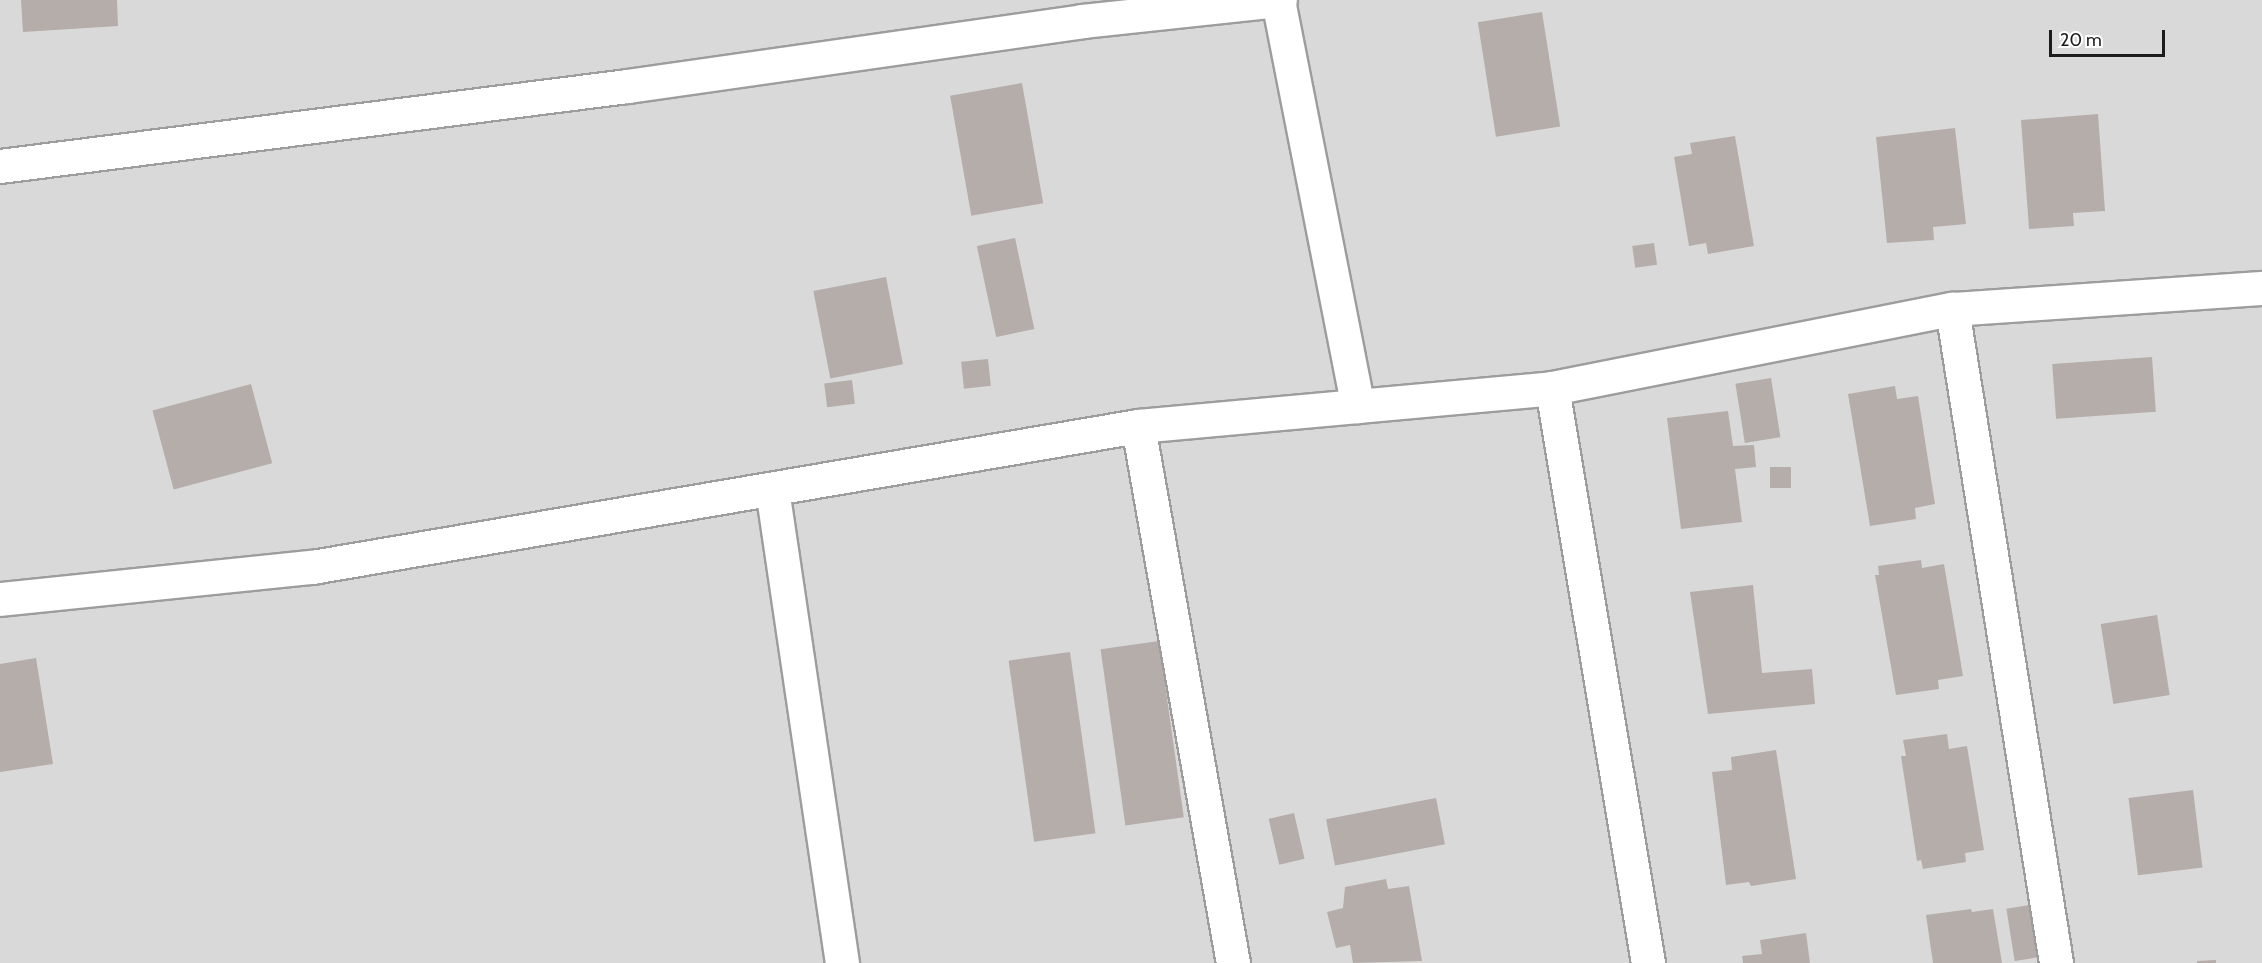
<!DOCTYPE html>
<html>
<head>
<meta charset="utf-8">
<style>
	body { margin:0 }
	#map { position:relative; width:2262px; height:963px; overflow:hidden; background:#ece8e3; font-family:Cabin,sans-serif }
	div>[style] { position:absolute }
	[style*='--x'] { left:calc(var(--x)*1px); top:calc(var(--y)*1px); width:calc(var(--w)*1px); rotate:calc(var(--a)*1deg) }
	.residential>* { inset:0; background:#dad9d9; transform-origin:0 0 }
	.building>* { inset:0; background:#b5ada9; transform-origin:0 0 }
	.roads { filter:drop-shadow(2px 0 #9d9d9d) drop-shadow(-2px 0 #9d9d9d) drop-shadow(0 2px #9d9d9d) drop-shadow(0 -2px #9d9d9d) }
	.minor>* { height:33px; margin:-16.5px; padding:0 16.5px; transform-origin:16.5px; border-radius:16.5px; background:#fff }
	span { translate:-50% -50%; white-space:nowrap; text-align:center; line-height:1.15; -webkit-text-stroke:4.5px #fff; paint-order:stroke }
	.scale { position:absolute; left:2049px; top:30px; width:116px; height:27px; box-sizing:border-box; border:3px solid #1c1c1c; border-top:0; padding-left:8px; font-size:18px; line-height:21px; white-space:nowrap; color:#1c1c1c; -webkit-text-stroke:4px #fff; paint-order:stroke }
</style>
</head>
<body>
<div id="map">
	<div class="residential">
		<div style="left:0;top:0;width:2262px;height:963px"></div>
	</div>
	<div class="building">
		<div style="clip-path:polygon(21px 0,117px 0,118px 26px,23px 32px)"></div>
		<div style="left:1542px;top:12px;width:116px;height:65px;rotate:81deg"></div>
		<div style="left:1022px;top:83px;width:122px;height:73px;rotate:80deg"></div>
		<div style="clip-path:polygon(2098px 114px,2105px 211px,2073px 213px,2074px 226px,2029px 229px,2021px 120px)"></div>
		<div style="clip-path:polygon(1955px 128px,1966px 224px,1933px 227px,1934px 240px,1887px 243px,1876px 137px)"></div>
		<div style="clip-path:polygon(1735px 136px,1754px 246px,1708px 254px,1706px 243px,1689px 246px,1674px 157px,1692px 154px,1690px 143px)"></div>
		<div style="left:1015px;top:238px;width:93px;height:39px;rotate:78deg"></div>
		<div style="left:1654px;top:243px;width:22px;height:22px;rotate:82deg"></div>
		<div style="left:886px;top:277px;width:89px;height:74px;rotate:79deg"></div>
		<div style="left:2152px;top:357px;width:55px;height:100px;rotate:86deg"></div>
		<div style="left:988px;top:359px;width:27px;height:27px;rotate:84deg"></div>
		<div style="left:1771px;top:378px;width:60px;height:36px;rotate:81deg"></div>
		<div style="left:852px;top:380px;width:24px;height:28px;rotate:83deg"></div>
		<div style="left:251px;top:384px;width:82px;height:102px;rotate:75deg"></div>
		<div style="clip-path:polygon(1895px 386px,1897px 399px,1918px 396px,1935px 504px,1915px 508px,1916px 519px,1870px 526px,1848px 394px)"></div>
		<div style="clip-path:polygon(1728px 411px,1733px 446px,1754px 445px,1756px 467px,1735px 469px,1742px 522px,1681px 529px,1667px 418px)"></div>
		<div style="left:1770px;top:467px;width:21px;height:21px"></div>
		<div style="clip-path:polygon(1921px 560px,1922px 568px,1944px 564px,1963px 676px,1938px 680px,1939px 689px,1896px 695px,1875px 575px,1879px 575px,1878px 566px)"></div>
		<div style="clip-path:polygon(1753px 585px,1762px 673px,1812px 669px,1815px 704px,1708px 714px,1690px 592px)"></div>
		<div style="left:2157px;top:615px;width:81px;height:57px;rotate:81deg"></div>
		<div style="left:1159px;top:641px;width:178px;height:59px;rotate:82deg"></div>
		<div style="left:1070px;top:652px;width:183px;height:62px;rotate:82deg"></div>
		<div style="clip-path:polygon(36px 658px,53px 764px,0 772px,0 664px)"></div>
		<div style="clip-path:polygon(1947px 734px,1949px 749px,1967px 746px,1984px 850px,1965px 853px,1966px 862px,1923px 869px,1921px 860px,1917px 861px,1901px 756px,1906px 756px,1903px 740px)"></div>
		<div style="clip-path:polygon(1776px 750px,1796px 879px,1751px 886px,1749px 882px,1726px 885px,1712px 772px,1732px 770px,1731px 757px)"></div>
		<div style="left:2193px;top:790px;width:78px;height:65px;rotate:83deg"></div>
		<div style="left:1436px;top:798px;width:47px;height:112px;rotate:79deg"></div>
		<div style="left:1294px;top:813px;width:47px;height:26px;rotate:77deg"></div>
		<div style="clip-path:polygon(1386px 879px,1388px 889px,1409px 886px,1422px 961px,1353px 963px,1350px 945px,1336px 948px,1327px 912px,1343px 908px,1345px 887px)"></div>
		<div style="left:2036px;top:904px;width:53px;height:30px;rotate:81deg"></div>
		<div style="clip-path:polygon(1971px 909px,1972px 912px,1993px 909px,2002px 963px,1933px 963px,1926px 915px)"></div>
		<div style="clip-path:polygon(1806px 933px,1810px 963px,1743px 963px,1742px 956px,1762px 954px,1760px 940px)"></div>
		<div style="clip-path:polygon(2216px 960px,2216px 963px,2197px 963px,2197px 961px)"></div>
	</div>
	<div class="roads">
		<div class="minor">
			<div style="--x:1278;--y:0;--w:414;--a:78.9"></div>
			<div style="--x:0;--y:166;--w:632;--a:-7.27"></div>
			<div style="--x:627;--y:86;--w:460;--a:-8.1"></div>
			<div style="--x:1082;--y:21;--w:199;--a:-6.1"></div>
			<div style="--x:1952;--y:309;--w:662;--a:80.96"></div>
			<div style="--x:1552;--y:388;--w:583;--a:80.52"></div>
			<div style="--x:1138;--y:426;--w:545;--a:79.97"></div>
			<div style="--x:772;--y:489;--w:479;--a:81.6"></div>
			<div style="--x:0;--y:599;--w:314;--a:-5.9"></div>
			<div style="--x:312;--y:567;--w:838;--a:-9.69"></div>
			<div style="--x:1138;--y:426;--w:416;--a:-5.2"></div>
			<div style="--x:1552;--y:388;--w:408;--a:-11.2"></div>
			<div style="--x:1952;--y:309;--w:311;--a:-3.9"></div>
		</div>
	</div>
	<div class="scale">20 m</div>
</div>
</body>
</html>
